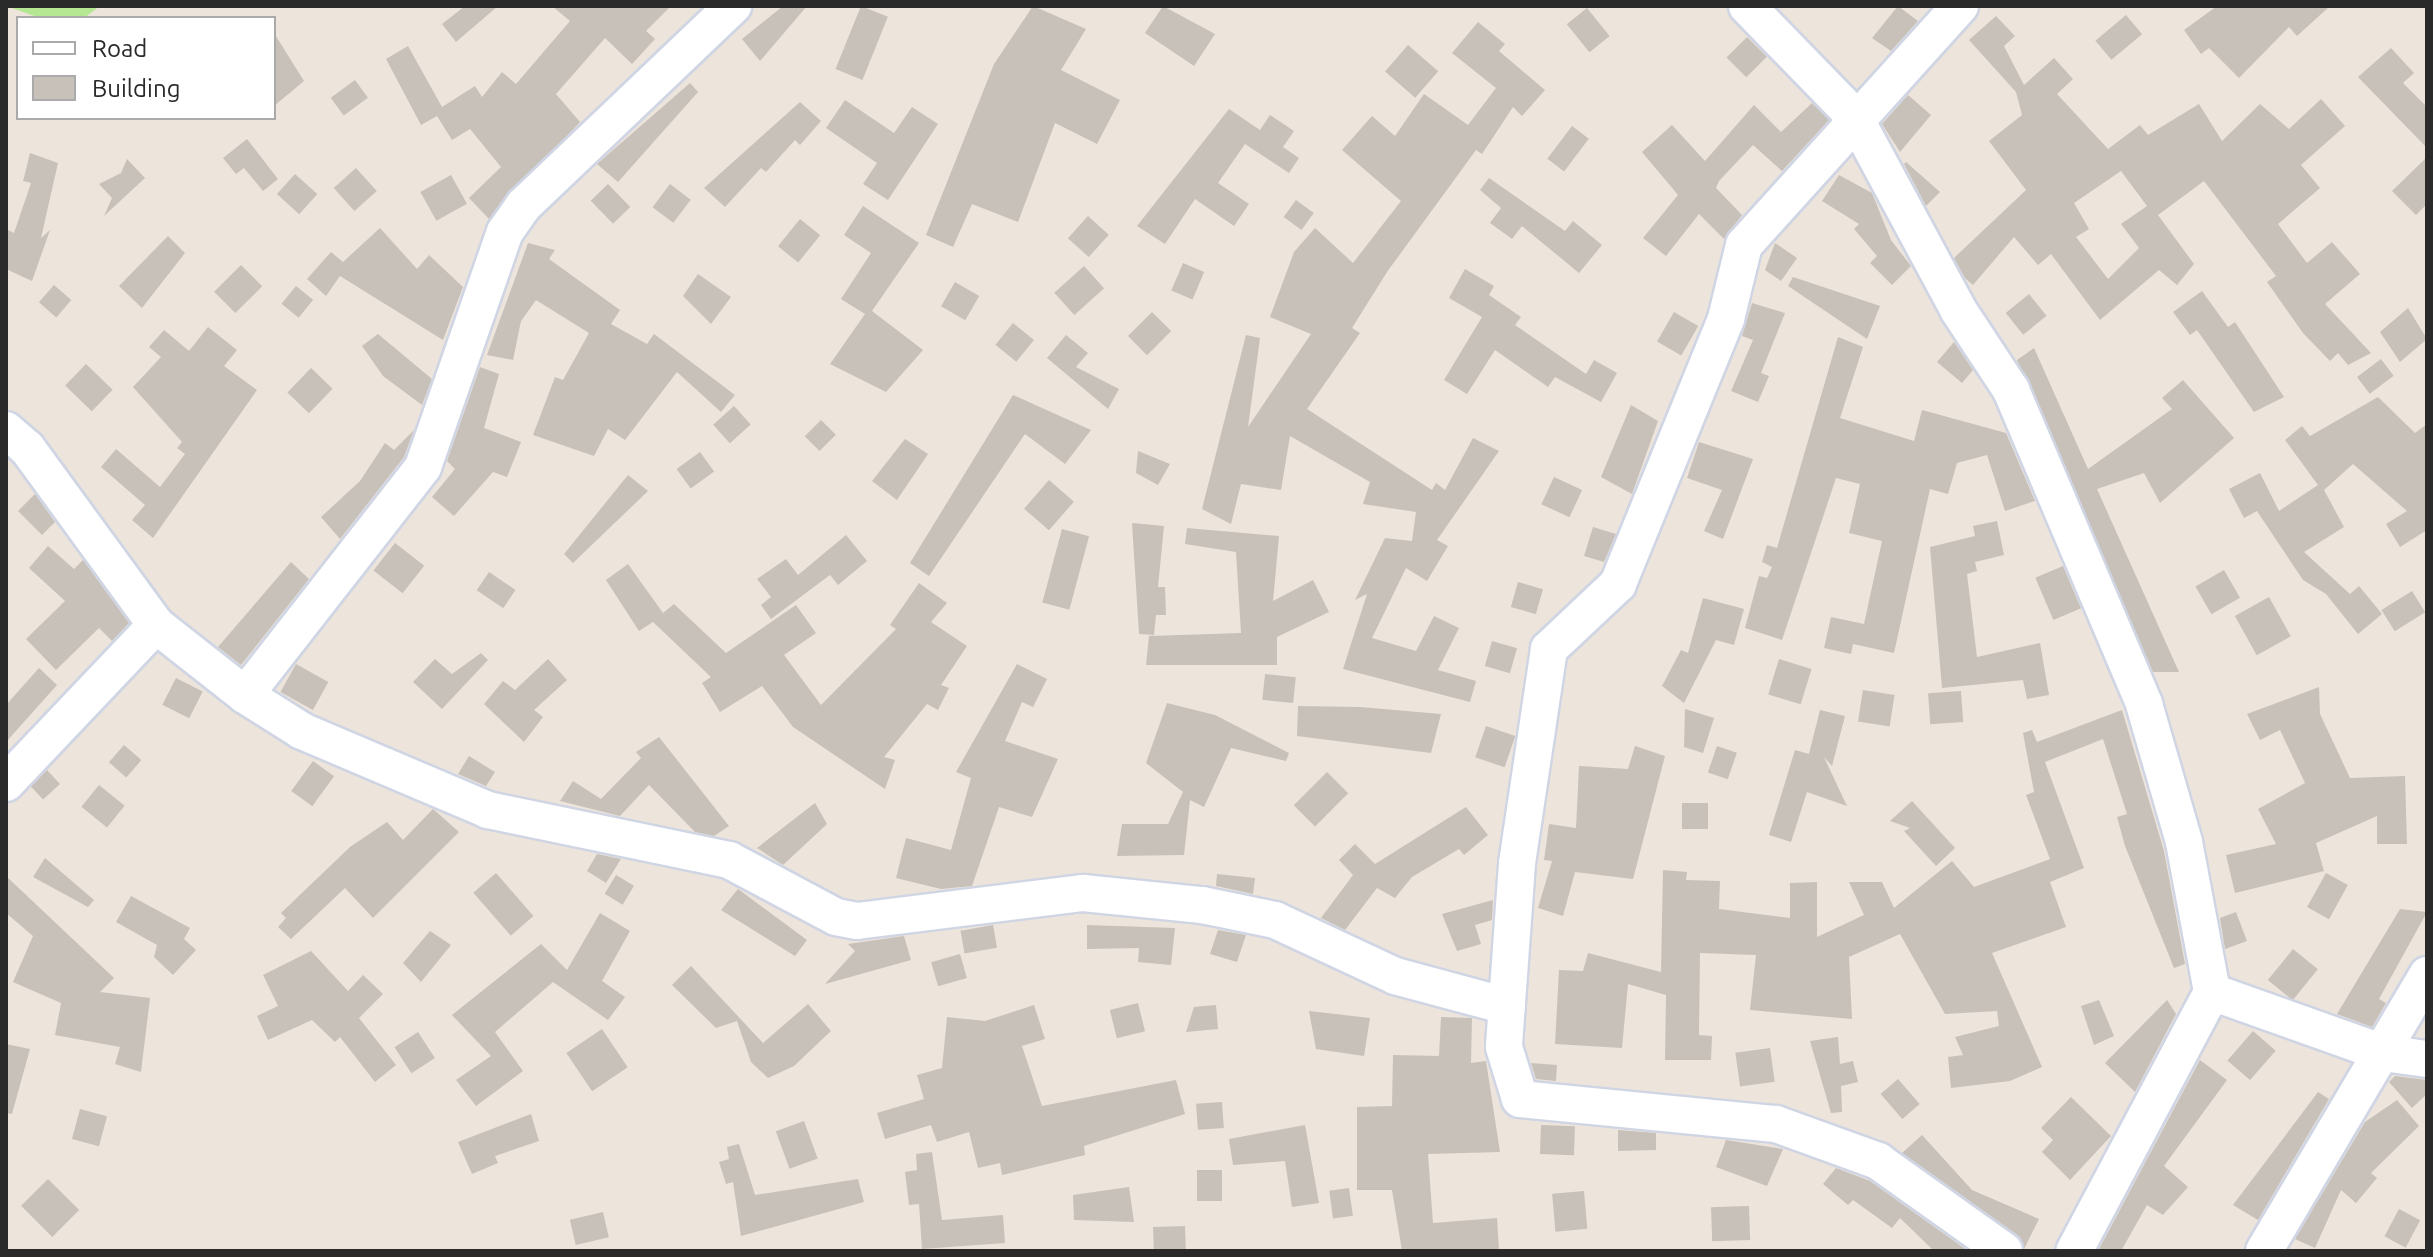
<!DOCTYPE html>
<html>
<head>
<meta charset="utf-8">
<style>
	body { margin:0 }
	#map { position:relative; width:2433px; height:1257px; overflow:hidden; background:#ede4db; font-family:Ubuntu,sans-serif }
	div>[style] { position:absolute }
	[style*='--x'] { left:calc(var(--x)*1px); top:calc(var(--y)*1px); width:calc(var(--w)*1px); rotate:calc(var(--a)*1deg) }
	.green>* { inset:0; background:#b6e893 }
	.building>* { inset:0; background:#c8c1ba; transform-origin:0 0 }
	.roads { filter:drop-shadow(2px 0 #d0d5e4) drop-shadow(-2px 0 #d0d5e4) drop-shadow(0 2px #d0d5e4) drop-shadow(0 -2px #d0d5e4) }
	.minor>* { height:36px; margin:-18px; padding:0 18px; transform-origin:18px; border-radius:18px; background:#fff }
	span { translate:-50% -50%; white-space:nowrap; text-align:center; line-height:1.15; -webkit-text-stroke:7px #fff; paint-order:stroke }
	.frame { position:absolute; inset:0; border:8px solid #2a2a2a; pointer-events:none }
	.legend { position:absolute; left:16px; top:16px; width:260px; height:104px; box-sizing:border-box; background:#fff; border:2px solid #aaa; margin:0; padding:10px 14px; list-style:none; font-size:24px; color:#2a2a2a }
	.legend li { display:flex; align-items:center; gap:16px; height:40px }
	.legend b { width:40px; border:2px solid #aaa }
</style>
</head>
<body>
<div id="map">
	<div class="green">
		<div style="clip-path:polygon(6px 6px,100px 6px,84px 18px,40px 18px)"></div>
	</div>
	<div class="building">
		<div style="clip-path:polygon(465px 6px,498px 6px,456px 42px,442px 24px)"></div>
		<div style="clip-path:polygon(552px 6px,671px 6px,646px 31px,655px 39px,632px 64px,605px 38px,556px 94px,580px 122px,489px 219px,469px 198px,501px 167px,470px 129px,452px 140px,437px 116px,421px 125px,386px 59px,408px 46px,442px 107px,475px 86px,482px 97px,502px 72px,516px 84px,570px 21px)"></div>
		<div style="clip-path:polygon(783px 6px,807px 6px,760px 61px,742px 39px)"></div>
		<div style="left:861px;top:6px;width:29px;height:68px;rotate:22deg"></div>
		<div style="clip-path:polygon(1033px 6px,1086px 29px,1061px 70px,1120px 100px,1097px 144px,1055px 123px,1018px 222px,972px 204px,953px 247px,926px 235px,994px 64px)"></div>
		<div style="clip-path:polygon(1163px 6px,1215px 34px,1194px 66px,1145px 33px)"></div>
		<div style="clip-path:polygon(1898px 6px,1918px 21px,1891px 51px,1872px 38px)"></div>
		<div style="clip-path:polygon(2217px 6px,2330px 6px,2297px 36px,2289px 27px,2239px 78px,2209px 48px,2201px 54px,2184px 30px)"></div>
		<div style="left:1587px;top:8px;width:36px;height:26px;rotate:51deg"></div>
		<div style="left:2126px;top:15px;width:25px;height:40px;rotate:50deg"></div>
		<div style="clip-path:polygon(evenodd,1996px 16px,2015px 36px,2004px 46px,2024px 85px,2054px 58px,2073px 79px,2057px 94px,2108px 149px,2140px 125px,2148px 135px,2199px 104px,2222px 141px,2260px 104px,2289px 129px,2321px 99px,2345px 126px,2301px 165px,2320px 188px,2278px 224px,2307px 263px,2332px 242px,2360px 274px,2325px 304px,2371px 353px,2348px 365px,2338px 353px,2330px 361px,2303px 333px,2267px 282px,2276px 276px,2204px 181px,2158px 215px,2194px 264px,2177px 285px,2159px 270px,2100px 320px,2051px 254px,2038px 265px,2014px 237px,1973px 285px,1965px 278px,1954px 258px,2026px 190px,1989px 141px,2022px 115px,2016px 92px,1969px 40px,1996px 16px,2121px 171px,2147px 206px,2121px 224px,2139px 248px,2108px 279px,2076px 237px,2089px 229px,2074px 203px,2121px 171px)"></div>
		<div style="clip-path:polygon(1478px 22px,1505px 44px,1499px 51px,1545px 90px,1522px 116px,1513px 107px,1482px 154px,1476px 150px,1387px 272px,1352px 328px,1360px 333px,1307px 409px,1432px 490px,1436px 483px,1445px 490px,1473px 438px,1499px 451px,1437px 540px,1448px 546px,1427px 581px,1406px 568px,1372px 638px,1416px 651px,1434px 616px,1459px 628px,1438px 670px,1476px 681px,1470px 702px,1343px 669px,1367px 594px,1355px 600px,1385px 538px,1412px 541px,1416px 512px,1363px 504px,1370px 482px,1290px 436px,1281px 490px,1241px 484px,1231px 524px,1202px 509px,1246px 335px,1260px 338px,1248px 427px,1311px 334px,1270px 317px,1294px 252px,1315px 228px,1353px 263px,1401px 201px,1342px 150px,1372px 116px,1395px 136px,1424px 94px,1468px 125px,1496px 88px,1452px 53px)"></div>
		<div style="clip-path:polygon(274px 33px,304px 81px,274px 106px)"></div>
		<div style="left:1747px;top:37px;width:28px;height:29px;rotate:45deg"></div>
		<div style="left:1408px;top:45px;width:40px;height:35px;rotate:41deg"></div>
		<div style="clip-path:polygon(2391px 48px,2414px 73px,2403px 83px,2427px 107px,2427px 148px,2358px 77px)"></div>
		<div style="left:355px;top:80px;width:22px;height:30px;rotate:54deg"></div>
		<div style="clip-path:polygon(690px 83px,698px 92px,618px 182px,597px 164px)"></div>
		<div style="clip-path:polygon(1908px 95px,1931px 115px,1900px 152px,1882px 124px)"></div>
		<div style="clip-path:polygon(845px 100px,894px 133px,912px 107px,938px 124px,888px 200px,863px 184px,877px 163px,826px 128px)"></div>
		<div style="clip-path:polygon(800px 102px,821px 121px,800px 145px,795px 140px,766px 172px,761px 168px,725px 207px,704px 188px)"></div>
		<div style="clip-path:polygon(1812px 103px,1829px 120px,1782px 171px,1753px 145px,1719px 181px,1716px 188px,1742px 215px,1724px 239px,1699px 214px,1666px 256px,1643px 238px,1678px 195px,1642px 152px,1672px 125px,1705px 161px,1754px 105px,1781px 132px)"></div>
		<div style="clip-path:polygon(1229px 109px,1260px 130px,1270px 115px,1294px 131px,1283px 147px,1299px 158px,1289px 173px,1245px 144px,1218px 183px,1249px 204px,1234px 226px,1195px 199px,1165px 244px,1137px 226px)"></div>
		<div style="left:1572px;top:126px;width:21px;height:41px;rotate:37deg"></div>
		<div style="clip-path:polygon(247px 139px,278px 179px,263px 191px,244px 168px,236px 174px,223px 158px)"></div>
		<div style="clip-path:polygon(30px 153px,58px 163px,41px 238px,50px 230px,32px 281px,6px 269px,6px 229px,14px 233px,31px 183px,23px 181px)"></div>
		<div style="clip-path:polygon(2427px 157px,2427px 204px,2416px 215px,2392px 191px)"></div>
		<div style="clip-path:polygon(127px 159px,145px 178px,104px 216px,112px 198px,99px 184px,121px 173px)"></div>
		<div style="clip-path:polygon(1906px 162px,1940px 192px,1926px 206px,1904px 164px)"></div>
		<div style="left:356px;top:168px;width:31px;height:30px;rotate:48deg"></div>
		<div style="left:295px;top:174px;width:30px;height:27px;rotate:42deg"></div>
		<div style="left:451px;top:175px;width:33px;height:35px;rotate:61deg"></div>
		<div style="clip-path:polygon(1839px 175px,1872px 193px,1891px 240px,1911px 266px,1892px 285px,1870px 263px,1877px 256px,1854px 229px,1859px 224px,1822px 201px)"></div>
		<div style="clip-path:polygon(1489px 178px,1565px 231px,1573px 221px,1602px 245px,1579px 273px,1522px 226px,1512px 239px,1490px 223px,1501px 208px,1480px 190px)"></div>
		<div style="left:608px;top:184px;width:32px;height:24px;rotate:46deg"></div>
		<div style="left:670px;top:184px;width:26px;height:29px;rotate:37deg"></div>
		<div style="left:1296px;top:200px;width:22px;height:21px;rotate:36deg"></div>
		<div style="clip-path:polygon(863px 206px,919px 243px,872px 311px,923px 350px,886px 392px,830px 364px,865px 314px,841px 299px,871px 253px,844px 235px)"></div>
		<div style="left:1088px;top:216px;width:28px;height:30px;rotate:42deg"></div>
		<div style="left:800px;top:219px;width:26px;height:35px;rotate:39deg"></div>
		<div style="clip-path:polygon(380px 228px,417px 269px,429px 255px,463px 287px,443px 340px,340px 276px,326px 296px,307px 279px,331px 252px,343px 262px)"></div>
		<div style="clip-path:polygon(168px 236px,185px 253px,142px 308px,119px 286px)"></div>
		<div style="clip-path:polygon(528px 243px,555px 250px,549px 259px,620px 310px,611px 324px,647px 344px,654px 334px,735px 395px,721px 412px,677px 372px,625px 440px,608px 429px,594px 456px,533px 435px,555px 377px,563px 380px,589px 333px,536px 300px,521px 321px,513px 360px,487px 355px)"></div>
		<div style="clip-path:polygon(1775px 243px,1797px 258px,1781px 281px,1765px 270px)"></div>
		<div style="left:1183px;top:263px;width:23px;height:30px;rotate:23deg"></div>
		<div style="left:241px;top:265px;width:30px;height:38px;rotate:45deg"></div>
		<div style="left:1084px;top:266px;width:30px;height:40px;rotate:48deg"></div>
		<div style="clip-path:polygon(1465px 269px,1494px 286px,1489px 295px,1521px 317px,1515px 325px,1586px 374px,1594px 360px,1617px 373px,1601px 402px,1555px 377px,1548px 387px,1495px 350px,1467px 394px,1444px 380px,1482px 317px,1449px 298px)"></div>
		<div style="clip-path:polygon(698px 274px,731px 297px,711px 324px,683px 296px)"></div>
		<div style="clip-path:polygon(1793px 277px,1880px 306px,1867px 339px,1788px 286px)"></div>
		<div style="left:955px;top:282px;width:28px;height:28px;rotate:30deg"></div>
		<div style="left:54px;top:285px;width:23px;height:23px;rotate:41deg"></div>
		<div style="left:296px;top:286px;width:22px;height:23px;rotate:39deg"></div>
		<div style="clip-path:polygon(2202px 291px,2228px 327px,2235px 322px,2284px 397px,2254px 412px,2197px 330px,2190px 335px,2173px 312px)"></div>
		<div style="left:2029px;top:294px;width:28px;height:30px;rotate:51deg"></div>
		<div style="clip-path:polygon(1752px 303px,1785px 313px,1761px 373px,1769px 376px,1758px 402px,1731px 391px,1753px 340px,1742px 336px)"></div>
		<div style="clip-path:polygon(2408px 308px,2427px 339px,2400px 362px,2380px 332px)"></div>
		<div style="left:1152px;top:312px;width:27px;height:34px;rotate:45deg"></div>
		<div style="left:1674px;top:312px;width:28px;height:34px;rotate:30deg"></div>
		<div style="left:1013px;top:323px;width:27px;height:28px;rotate:39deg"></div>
		<div style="clip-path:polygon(208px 327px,237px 350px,224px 366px,257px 390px,153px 538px,132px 520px,145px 505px,101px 467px,116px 449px,160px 487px,185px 454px,177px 448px,182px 442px,133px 387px,161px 357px,149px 347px,164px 330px,189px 351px)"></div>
		<div style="clip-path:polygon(378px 334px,432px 379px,422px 405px,383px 376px,362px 346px)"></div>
		<div style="clip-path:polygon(1066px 335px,1088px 353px,1076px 367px,1119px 389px,1108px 409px,1047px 358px)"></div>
		<div style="clip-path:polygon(1838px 337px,1863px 347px,1840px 418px,1914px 441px,1922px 410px,2006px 433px,2035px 501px,2005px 511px,1987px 455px,1957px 463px,1948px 494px,1930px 489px,1894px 653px,1853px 644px,1851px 654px,1824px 648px,1831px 617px,1864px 624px,1882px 541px,1849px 533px,1860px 484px,1836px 478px,1782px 640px,1745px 628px,1759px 576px,1767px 578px,1772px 567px,1762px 562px,1767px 545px,1777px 548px)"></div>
		<div style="clip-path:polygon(1954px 342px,1973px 370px,1962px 383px,1937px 362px)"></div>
		<div style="clip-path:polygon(2034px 348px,2088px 469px,2172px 409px,2162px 398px,2183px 380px,2234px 438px,2160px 503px,2144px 473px,2097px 489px,2179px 672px,2153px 672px,2017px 360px)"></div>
		<div style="left:2381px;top:359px;width:21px;height:30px;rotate:53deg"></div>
		<div style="left:86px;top:364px;width:37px;height:30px;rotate:44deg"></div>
		<div style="clip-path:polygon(480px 367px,499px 374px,484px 428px,521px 442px,507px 477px,493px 472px,454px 516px,432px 497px,455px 469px,447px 461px)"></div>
		<div style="left:311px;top:368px;width:30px;height:34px;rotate:44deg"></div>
		<div style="clip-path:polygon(1013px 395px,1091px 430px,1065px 464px,1025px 434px,929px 576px,910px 563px)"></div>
		<div style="clip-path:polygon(2378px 397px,2415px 433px,2427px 424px,2427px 530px,2400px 547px,2386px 524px,2407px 511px,2353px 464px,2324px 490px,2344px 527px,2304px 552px,2350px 594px,2359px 586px,2382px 614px,2358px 634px,2326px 594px,2303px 580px,2257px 511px,2244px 518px,2229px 489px,2260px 473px,2279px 511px,2318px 485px,2285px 440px,2302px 426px,2310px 436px)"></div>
		<div style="clip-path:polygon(1631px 405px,1658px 421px,1632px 494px,1601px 477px)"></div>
		<div style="left:734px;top:406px;width:25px;height:28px;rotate:48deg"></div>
		<div style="left:821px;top:420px;width:21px;height:23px;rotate:45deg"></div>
		<div style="clip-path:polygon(414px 430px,404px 457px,340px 539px,321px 517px,360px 481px,385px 443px,394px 450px)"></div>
		<div style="clip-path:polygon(905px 439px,928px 454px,897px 500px,872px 481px)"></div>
		<div style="clip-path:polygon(1699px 442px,1753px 459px,1723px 539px,1704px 531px,1722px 490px,1687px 478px)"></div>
		<div style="clip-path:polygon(1138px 451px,1170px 464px,1158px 485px,1136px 473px)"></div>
		<div style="left:700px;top:452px;width:24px;height:29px;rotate:54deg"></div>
		<div style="clip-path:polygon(628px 475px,648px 491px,573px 563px,564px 554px)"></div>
		<div style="left:1554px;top:477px;width:31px;height:30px;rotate:25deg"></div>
		<div style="left:1049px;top:480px;width:33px;height:38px;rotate:41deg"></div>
		<div style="clip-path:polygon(35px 494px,55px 522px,42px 535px,18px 511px)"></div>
		<div style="clip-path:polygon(1997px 521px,2004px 555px,1975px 562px,1977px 571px,1967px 574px,1977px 657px,2040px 643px,2049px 695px,2027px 699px,2023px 680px,1942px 688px,1930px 547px,1975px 536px,1973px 526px)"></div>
		<div style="clip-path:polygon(1132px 523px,1164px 526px,1158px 587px,1165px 587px,1166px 615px,1156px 615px,1154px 635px,1139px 634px)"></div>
		<div style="clip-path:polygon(1593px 527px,1616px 534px,1604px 562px,1584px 556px)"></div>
		<div style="clip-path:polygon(1187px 528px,1279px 536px,1273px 601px,1313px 580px,1329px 612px,1277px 637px,1277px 665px,1146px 665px,1149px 636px,1241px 633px,1236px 552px,1185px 544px)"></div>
		<div style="left:1062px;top:529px;width:28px;height:76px;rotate:15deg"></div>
		<div style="clip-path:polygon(846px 535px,867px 561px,838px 585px,830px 575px,771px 619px,761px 605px,771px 597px,757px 579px,786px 559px,798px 575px)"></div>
		<div style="left:395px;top:543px;width:37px;height:35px;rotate:38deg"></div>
		<div style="clip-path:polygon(48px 546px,74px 569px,83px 560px,129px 623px,112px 641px,99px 628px,56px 670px,26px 639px,65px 601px,29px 568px)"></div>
		<div style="clip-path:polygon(291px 562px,309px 579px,241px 665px,218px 647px)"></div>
		<div style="clip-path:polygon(628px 564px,663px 613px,674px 604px,726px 653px,796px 605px,816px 633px,784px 655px,821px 705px,896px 629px,890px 625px,919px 583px,947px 603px,931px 622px,967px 646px,941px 685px,949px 688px,938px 710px,927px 704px,884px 757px,895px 760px,885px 789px,793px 727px,762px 686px,720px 712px,702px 683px,711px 677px,653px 622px,639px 631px,606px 580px)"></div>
		<div style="left:2063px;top:566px;width:46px;height:30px;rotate:67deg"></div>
		<div style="left:2224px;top:570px;width:32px;height:33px;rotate:60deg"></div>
		<div style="left:489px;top:572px;width:32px;height:22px;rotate:34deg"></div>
		<div style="left:1518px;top:582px;width:26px;height:26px;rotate:16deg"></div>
		<div style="left:2412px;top:591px;width:25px;height:36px;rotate:58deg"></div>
		<div style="left:2269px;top:597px;width:45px;height:39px;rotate:61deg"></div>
		<div style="clip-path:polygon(1703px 598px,1744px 609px,1734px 645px,1716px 640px,1684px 703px,1662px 686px,1681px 650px,1688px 653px)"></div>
		<div style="left:1492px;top:641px;width:26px;height:26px;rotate:16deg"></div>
		<div style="clip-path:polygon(481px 653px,488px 660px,442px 709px,413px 682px,435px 659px,452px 674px)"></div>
		<div style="clip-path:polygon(548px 659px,567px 680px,534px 710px,543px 717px,524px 742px,484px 704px,503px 681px,515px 690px)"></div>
		<div style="left:1779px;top:659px;width:34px;height:37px;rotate:17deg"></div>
		<div style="left:296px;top:664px;width:37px;height:32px;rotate:29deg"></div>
		<div style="clip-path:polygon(1017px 664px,1047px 679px,1033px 707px,1022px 702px,1005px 741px,1058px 759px,1032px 817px,999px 807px,972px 886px,941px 889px,896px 878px,906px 838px,951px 850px,971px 778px,956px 772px)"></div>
		<div style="clip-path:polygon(39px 668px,57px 685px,6px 742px,6px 705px)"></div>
		<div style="left:1265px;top:674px;width:31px;height:26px;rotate:6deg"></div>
		<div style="left:176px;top:678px;width:30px;height:30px;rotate:27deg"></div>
		<div style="clip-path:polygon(2319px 687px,2320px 714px,2350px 778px,2405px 776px,2407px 844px,2377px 844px,2377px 816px,2316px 843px,2324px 871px,2235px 893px,2226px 855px,2276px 844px,2258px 809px,2305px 783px,2280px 730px,2260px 740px,2247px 714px)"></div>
		<div style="left:1863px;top:690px;width:32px;height:32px;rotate:9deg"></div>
		<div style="left:1961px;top:691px;width:31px;height:33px;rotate:86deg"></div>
		<div style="clip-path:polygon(1167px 703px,1215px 715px,1289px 753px,1286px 761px,1231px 748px,1204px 807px,1190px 800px,1184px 855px,1117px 856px,1122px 824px,1168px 824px,1183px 792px,1146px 763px)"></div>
		<div style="clip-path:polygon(1298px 706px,1360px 707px,1441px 714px,1431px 753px,1297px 736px)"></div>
		<div style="clip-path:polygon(1685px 709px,1714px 718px,1703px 753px,1684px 747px)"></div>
		<div style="clip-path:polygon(1820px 710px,1845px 716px,1832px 766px,1824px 757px,1847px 806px,1807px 792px,1791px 842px,1769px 835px,1795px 750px,1809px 754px)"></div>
		<div style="clip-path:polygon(2122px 710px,2164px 851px,2185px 964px,2174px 968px,2125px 846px,2117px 817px,2127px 814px,2103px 739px,2045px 762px,2084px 868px,2050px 882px,2066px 927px,1992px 953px,2042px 1067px,2010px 1081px,1951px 1088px,1948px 1057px,1963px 1055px,1955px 1037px,1999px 1026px,1997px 1011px,1945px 1014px,1900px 934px,1849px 957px,1852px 1019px,1750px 1010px,1756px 955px,1700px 953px,1699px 1035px,1712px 1036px,1711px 1060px,1665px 1060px,1666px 995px,1628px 984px,1622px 1048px,1555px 1044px,1559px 970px,1583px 971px,1588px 953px,1661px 972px,1663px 870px,1687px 872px,1686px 880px,1720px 881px,1719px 909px,1790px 918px,1790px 883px,1817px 882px,1817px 937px,1864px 915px,1849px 882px,1882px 882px,1894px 908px,1952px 861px,1974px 887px,2050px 859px,2026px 795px,2034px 792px,2023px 733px,2032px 730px,2037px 742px)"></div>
		<div style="left:1486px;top:726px;width:31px;height:33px;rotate:19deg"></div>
		<div style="clip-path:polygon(659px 737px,729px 826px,714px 836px,695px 832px,649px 785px,620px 816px,560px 801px,573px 781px,601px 799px,641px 758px,636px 752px)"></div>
		<div style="left:124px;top:745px;width:23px;height:23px;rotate:41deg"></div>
		<div style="clip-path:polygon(1635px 746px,1665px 756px,1633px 879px,1575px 872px,1563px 916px,1538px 908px,1552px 861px,1544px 860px,1549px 824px,1576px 828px,1579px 766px,1628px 769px)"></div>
		<div style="left:1717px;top:746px;width:21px;height:28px;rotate:19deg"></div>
		<div style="clip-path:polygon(469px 756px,495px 772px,486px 786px,458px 774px)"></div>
		<div style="left:313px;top:761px;width:26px;height:37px;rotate:36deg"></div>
		<div style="left:47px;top:770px;width:19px;height:23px;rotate:47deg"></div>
		<div style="left:1327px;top:772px;width:30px;height:47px;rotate:45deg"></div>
		<div style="left:99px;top:785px;width:33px;height:28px;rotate:39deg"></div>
		<div style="clip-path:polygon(1912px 801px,1955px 848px,1936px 866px,1904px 831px,1910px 828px,1890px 821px)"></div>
		<div style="clip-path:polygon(815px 803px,827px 824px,783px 865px,757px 848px)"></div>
		<div style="left:1682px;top:803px;width:26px;height:26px"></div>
		<div style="clip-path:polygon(1466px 807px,1488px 835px,1464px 855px,1459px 849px,1412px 877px,1395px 898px,1377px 888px,1345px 930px,1321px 918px,1353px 875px,1339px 860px,1355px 844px,1375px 864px)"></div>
		<div style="clip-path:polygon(433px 809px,459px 832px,373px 918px,345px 888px,291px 939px,278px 927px,286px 918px,281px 913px,350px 847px,387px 822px,403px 840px)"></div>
		<div style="clip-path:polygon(597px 854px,621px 859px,606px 883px,587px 871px)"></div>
		<div style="clip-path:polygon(45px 858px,94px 900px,88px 907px,33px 877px)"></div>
		<div style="left:496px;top:873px;width:57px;height:30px;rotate:49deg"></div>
		<div style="left:2326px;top:873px;width:25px;height:39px;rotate:29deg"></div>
		<div style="clip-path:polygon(1217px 874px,1255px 878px,1253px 894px,1216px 886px)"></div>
		<div style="left:616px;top:875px;width:21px;height:22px;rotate:31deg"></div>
		<div style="clip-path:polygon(6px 876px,114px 978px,100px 992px,150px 998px,141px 1072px,115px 1064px,120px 1047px,55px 1035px,61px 1003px,13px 982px,33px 936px,6px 913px)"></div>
		<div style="clip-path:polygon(738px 889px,807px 940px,795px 956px,721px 910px)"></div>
		<div style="clip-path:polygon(131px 896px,190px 928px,184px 939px,196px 950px,173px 975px,154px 957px,157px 945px,116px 922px)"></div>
		<div style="clip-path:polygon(1493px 900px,1492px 920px,1475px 925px,1481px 944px,1457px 951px,1442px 914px)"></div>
		<div style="clip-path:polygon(2400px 909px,2427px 912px,2379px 999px,2386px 1003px,2372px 1027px,2337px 1014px)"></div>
		<div style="clip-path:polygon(2236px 912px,2247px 941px,2225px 949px,2220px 918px)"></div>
		<div style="clip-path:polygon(600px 913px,630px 931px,602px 981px,625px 997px,608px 1020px,553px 982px,495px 1032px,523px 1071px,476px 1106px,456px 1080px,491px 1056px,452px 1015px,541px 944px,567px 970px)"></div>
		<div style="left:993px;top:925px;width:23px;height:33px;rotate:80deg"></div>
		<div style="clip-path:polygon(1087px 925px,1175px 928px,1171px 965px,1138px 962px,1139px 948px,1087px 949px)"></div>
		<div style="clip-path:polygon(1218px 930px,1246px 935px,1237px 962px,1210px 954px)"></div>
		<div style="clip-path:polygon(430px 931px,451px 945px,421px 982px,403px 963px)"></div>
		<div style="clip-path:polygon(904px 936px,911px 960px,825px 984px,855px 951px,848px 944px)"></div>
		<div style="left:2293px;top:949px;width:32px;height:40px;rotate:39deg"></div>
		<div style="clip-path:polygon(311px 951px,348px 991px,363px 975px,383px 994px,359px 1018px,396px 1065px,375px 1082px,340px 1037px,335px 1042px,312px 1020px,268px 1040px,257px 1016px,278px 1006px,263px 975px)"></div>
		<div style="left:960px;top:954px;width:25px;height:30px;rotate:74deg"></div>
		<div style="clip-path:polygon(691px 966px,763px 1043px,808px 1004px,831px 1031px,794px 1066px,768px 1078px,751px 1062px,737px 1021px,716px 1028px,672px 985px)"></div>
		<div style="clip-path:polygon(2099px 1000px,2114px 1036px,2094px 1045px,2081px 1006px)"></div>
		<div style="clip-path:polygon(2167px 1000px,2176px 1014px,2135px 1092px,2105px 1063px)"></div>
		<div style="left:1138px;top:1003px;width:29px;height:29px;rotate:76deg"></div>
		<div style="clip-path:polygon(1034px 1005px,1045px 1039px,1022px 1046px,1042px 1106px,1176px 1080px,1185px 1114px,1084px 1146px,1085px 1155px,1002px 1175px,1000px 1163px,978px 1168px,969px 1132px,937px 1142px,931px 1125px,885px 1139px,877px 1113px,924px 1099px,917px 1075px,942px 1068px,947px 1017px,985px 1021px)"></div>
		<div style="clip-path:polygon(1216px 1005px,1218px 1029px,1186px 1032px,1194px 1007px)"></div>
		<div style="clip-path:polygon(1309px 1011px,1370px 1018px,1364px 1056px,1316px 1049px)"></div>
		<div style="clip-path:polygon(1441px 1017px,1472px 1018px,1471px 1063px,1486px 1061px,1500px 1152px,1428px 1154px,1433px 1223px,1497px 1218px,1499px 1251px,1402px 1251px,1392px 1190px,1357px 1190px,1357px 1107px,1392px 1106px,1393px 1055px,1439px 1056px)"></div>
		<div style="left:602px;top:1029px;width:46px;height:43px;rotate:56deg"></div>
		<div style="left:2253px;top:1031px;width:30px;height:39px;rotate:41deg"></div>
		<div style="left:418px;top:1032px;width:31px;height:28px;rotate:57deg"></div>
		<div style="clip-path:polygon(1838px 1037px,1840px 1064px,1853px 1061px,1858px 1082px,1841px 1086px,1842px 1112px,1831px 1113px,1810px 1041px)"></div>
		<div style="clip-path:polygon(6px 1044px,30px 1049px,12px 1114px,6px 1113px)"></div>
		<div style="left:1770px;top:1048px;width:34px;height:35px;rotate:82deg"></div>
		<div style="clip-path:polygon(2200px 1060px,2227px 1080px,2164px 1166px,2188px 1187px,2163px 1215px,2147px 1205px,2121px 1251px,2098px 1251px)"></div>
		<div style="clip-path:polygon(1531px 1063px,1557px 1065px,1556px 1081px,1536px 1079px)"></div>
		<div style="clip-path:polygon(2395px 1076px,2427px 1080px,2427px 1094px,2412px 1108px,2389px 1082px)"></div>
		<div style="left:1898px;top:1079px;width:33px;height:23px;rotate:49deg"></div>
		<div style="clip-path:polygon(2318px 1092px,2329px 1099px,2258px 1220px,2233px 1205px)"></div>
		<div style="clip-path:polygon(2071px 1097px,2111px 1136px,2070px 1180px,2042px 1152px,2053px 1140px,2041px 1128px)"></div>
		<div style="clip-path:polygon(2397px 1100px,2419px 1126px,2371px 1173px,2377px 1178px,2356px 1203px,2341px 1190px,2315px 1248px,2295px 1239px,2365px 1122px)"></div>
		<div style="left:1222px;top:1102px;width:26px;height:26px;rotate:86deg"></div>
		<div style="left:80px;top:1109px;width:28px;height:31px;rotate:15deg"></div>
		<div style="clip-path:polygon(531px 1114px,539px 1141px,495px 1156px,498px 1163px,472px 1174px,458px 1142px)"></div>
		<div style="left:804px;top:1121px;width:40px;height:30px;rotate:70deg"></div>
		<div style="clip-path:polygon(1305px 1125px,1319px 1203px,1292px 1207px,1285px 1161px,1233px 1165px,1229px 1139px)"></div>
		<div style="left:1541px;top:1125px;width:34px;height:29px;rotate:2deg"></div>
		<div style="clip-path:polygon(1618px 1130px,1656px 1133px,1656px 1150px,1618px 1151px)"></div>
		<div style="clip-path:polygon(1922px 1135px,1972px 1190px,2039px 1219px,2024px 1249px,2016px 1234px,1902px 1153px)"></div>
		<div style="clip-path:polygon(1726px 1140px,1783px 1149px,1767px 1186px,1716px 1167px)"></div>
		<div style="clip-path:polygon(739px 1144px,755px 1195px,858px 1179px,864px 1202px,741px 1236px,733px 1182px,726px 1184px,719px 1162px,729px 1159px,727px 1147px)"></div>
		<div style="clip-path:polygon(932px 1152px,942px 1220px,1003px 1215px,1005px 1243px,922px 1249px,919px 1204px,909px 1205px,905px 1172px,917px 1170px,916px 1154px)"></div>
		<div style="clip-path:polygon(1836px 1168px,1870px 1181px,1968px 1251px,1934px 1251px,1900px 1218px,1892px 1228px,1853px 1200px,1848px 1205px,1823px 1184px)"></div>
		<div style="left:1197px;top:1170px;width:25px;height:31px"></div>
		<div style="left:48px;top:1179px;width:44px;height:38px;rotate:45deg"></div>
		<div style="clip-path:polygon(1129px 1187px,1134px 1222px,1074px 1220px,1073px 1195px)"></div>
		<div style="left:1349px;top:1188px;width:28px;height:20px;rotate:82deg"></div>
		<div style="left:1584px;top:1191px;width:38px;height:32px;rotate:85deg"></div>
		<div style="left:1749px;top:1206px;width:34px;height:38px;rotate:88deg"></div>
		<div style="left:2399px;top:1209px;width:24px;height:31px;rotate:28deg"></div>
		<div style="left:603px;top:1212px;width:26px;height:34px;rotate:77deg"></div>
		<div style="left:1185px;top:1226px;width:25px;height:32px;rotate:88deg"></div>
	</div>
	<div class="roads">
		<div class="minor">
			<div style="--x:1747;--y:6;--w:153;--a:45.8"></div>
			<div style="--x:1854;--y:116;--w:221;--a:61.7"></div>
			<div style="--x:1959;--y:311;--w:95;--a:56.6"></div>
			<div style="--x:2011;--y:390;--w:341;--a:67"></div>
			<div style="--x:2144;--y:704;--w:144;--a:73.8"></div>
			<div style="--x:2184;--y:842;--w:153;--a:79.4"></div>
			<div style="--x:2212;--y:992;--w:293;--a:118"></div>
			<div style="--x:1960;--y:6;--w:322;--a:132.1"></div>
			<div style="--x:1744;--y:245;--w:76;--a:103.7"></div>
			<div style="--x:1726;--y:319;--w:286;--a:112.2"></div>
			<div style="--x:1618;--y:584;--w:95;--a:136.7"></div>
			<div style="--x:1549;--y:649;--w:217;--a:98.5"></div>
			<div style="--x:1517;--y:864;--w:183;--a:94.1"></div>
			<div style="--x:1504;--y:1047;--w:54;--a:72.9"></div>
			<div style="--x:1520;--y:1099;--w:257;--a:5.6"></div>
			<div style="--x:1776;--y:1124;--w:109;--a:19.9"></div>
			<div style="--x:1878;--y:1161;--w:155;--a:35.5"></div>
			<div style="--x:6;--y:430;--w:28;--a:41"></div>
			<div style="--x:27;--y:448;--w:219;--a:53.9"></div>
			<div style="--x:156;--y:625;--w:113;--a:38.2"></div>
			<div style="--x:245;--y:695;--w:289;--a:-52"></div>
			<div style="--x:423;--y:467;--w:249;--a:-70.8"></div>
			<div style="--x:505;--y:232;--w:33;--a:-55"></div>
			<div style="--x:524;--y:205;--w:289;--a:-43.6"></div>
			<div style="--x:245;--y:695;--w:67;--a:32.3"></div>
			<div style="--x:302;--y:731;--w:202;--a:23"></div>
			<div style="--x:488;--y:810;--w:246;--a:11.7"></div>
			<div style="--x:729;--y:860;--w:121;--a:28"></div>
			<div style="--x:836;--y:917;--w:21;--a:11"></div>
			<div style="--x:857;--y:921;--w:228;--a:-7.1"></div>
			<div style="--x:1083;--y:893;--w:120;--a:5.8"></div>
			<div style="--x:1202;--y:905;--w:75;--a:11.6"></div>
			<div style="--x:1275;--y:920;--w:132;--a:25"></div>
			<div style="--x:1395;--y:976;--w:116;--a:15"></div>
			<div style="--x:6;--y:783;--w:218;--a:-46.5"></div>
			<div style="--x:2212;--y:992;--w:182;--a:19.6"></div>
			<div style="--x:2383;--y:1053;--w:44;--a:7.8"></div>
			<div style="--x:2264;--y:1251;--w:321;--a:-59.4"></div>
		</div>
	</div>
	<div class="frame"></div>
	<ul class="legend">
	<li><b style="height:10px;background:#fff"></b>Road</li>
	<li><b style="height:22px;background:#c8c1ba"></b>Building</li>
	</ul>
</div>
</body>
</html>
